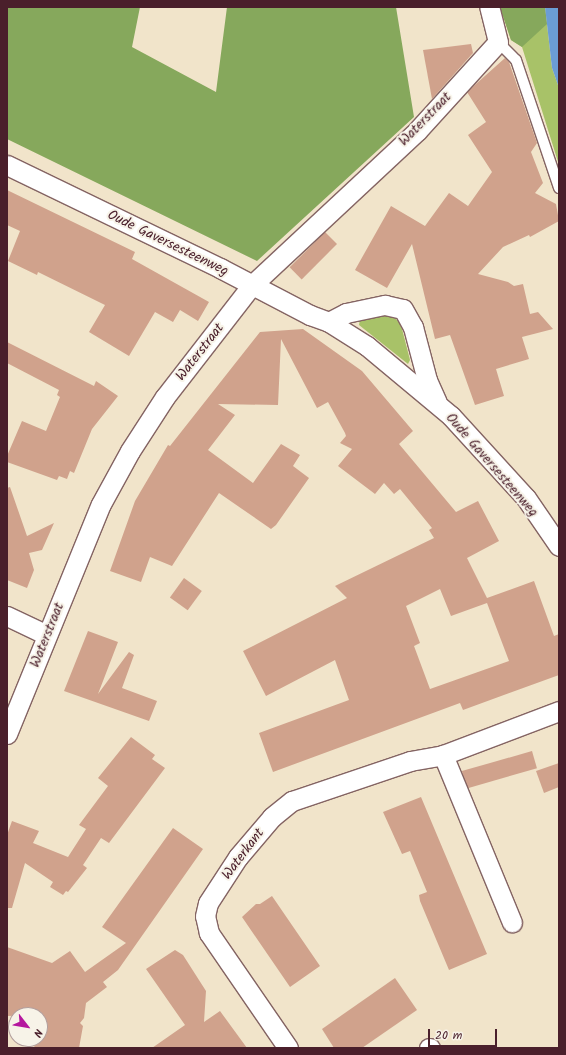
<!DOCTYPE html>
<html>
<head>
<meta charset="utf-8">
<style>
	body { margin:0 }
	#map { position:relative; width:566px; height:1055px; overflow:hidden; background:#f1e4ca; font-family:Kalam,sans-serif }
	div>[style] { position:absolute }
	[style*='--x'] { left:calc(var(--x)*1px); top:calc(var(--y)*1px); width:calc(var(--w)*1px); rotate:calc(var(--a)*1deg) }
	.green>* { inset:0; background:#a8c268 }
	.forest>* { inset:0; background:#86a85c }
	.water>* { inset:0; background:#6b9dd5 }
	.building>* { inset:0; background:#d0a28c; transform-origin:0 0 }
	.roads { filter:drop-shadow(1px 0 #846463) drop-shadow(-1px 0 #846463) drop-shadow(0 1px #846463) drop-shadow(0 -1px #846463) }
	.service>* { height:10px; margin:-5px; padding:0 5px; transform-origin:5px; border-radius:5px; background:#fff }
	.minor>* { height:19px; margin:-9.5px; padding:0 9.5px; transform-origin:9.5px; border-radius:9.5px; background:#fff }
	span { translate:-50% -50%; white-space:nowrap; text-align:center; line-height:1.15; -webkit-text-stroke:4px #f7f3e8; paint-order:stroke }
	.street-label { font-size:14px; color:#4a1f2b }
	.frame { position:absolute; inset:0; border:8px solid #4a1f2b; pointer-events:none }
	.north { position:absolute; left:8px; top:1007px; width:40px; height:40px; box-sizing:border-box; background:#f7f3e8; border:1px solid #b29e9c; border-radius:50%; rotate:121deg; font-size:11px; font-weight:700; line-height:16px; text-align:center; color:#4a1f2b }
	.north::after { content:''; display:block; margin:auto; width:14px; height:18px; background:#b5179e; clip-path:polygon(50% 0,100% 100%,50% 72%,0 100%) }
	.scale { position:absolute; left:428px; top:1029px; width:69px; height:18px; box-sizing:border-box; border:2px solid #4a1f2b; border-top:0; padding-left:5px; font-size:12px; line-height:14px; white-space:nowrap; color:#4a1f2b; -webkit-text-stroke:3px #f7f3e8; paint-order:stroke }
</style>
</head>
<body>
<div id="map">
	<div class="green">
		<div style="clip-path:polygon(500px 7px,545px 7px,552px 68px,559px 88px,559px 165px,522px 47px,511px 40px)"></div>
		<div style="clip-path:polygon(384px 314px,396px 319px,401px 325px,410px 360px,408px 364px,359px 325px,360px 319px)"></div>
	</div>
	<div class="forest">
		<div style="clip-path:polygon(7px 7px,140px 7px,132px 47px,216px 92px,227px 7px,396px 7px,414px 117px,257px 261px,7px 139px)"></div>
		<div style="clip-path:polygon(500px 7px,545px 7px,547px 24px,522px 47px,511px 40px)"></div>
	</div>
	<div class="water">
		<div style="clip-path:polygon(545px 7px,559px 7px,559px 88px,552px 68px)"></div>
	</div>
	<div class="building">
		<div style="clip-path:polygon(471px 44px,473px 53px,432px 99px,423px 50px)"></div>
		<div style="clip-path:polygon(505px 58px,509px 62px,537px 143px,531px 152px,543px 183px,535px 193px,556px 204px,559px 221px,530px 237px,529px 235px,503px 247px,478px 274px,508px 282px,514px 286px,523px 284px,530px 314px,538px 312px,553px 329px,522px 337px,529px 359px,496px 369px,504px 396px,475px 405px,450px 335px,435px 339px,412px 244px,387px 288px,355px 270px,391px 206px,425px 226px,449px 193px,468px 206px,492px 172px,468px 135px,486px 122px,467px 92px)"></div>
		<div style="clip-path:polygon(7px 190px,135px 252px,132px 259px,209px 302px,198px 321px,180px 310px,173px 322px,155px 312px,129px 356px,89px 332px,105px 305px,38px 272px,37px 275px,8px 261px,20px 231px,7px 225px)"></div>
		<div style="left:325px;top:232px;width:17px;height:50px;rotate:45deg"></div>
		<div style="clip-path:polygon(evenodd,303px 329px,362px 371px,413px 431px,399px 444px,456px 512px,478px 501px,499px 541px,467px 558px,487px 598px,534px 581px,554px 636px,559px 634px,559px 675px,463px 710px,460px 703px,273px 772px,259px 733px,349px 700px,335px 660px,266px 696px,243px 651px,347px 598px,335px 586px,434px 538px,429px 530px,432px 528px,400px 489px,394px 494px,384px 483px,375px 494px,338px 466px,352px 449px,340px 443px,346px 436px,345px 433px,328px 402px,317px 408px,281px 339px,278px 405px,218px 404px,235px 415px,208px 450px,253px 483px,281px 444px,300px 455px,293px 466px,309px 478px,276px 525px,271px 529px,219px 493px,172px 566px,150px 557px,141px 582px,110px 571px,135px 501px,168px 445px,170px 446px,260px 332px,303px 329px,440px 589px,451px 616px,487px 603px,509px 661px,430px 689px,414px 646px,420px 643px,406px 606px,440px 589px)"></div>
		<div style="clip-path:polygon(7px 342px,94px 386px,96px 381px,118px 396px,92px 429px,74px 473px,70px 471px,67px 479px,59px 476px,57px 480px,7px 462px,7px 456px,22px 421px,46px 431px,60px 397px,57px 395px,59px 390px,7px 363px)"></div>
		<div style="clip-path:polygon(10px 487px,27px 536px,54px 523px,42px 550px,29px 553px,34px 570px,27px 588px,7px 580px,7px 488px)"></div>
		<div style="left:184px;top:578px;width:22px;height:24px;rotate:36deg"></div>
		<div style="clip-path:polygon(88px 631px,118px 642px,98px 694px,129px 652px,134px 655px,122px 688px,157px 701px,149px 721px,64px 691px)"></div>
		<div style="clip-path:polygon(131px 737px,155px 755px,152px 759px,165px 768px,109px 843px,101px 838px,83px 865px,87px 868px,68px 892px,66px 891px,63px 895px,50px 887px,53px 882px,25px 863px,12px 908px,7px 908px,7px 835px,12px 821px,39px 831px,33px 843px,68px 857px,86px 829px,79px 825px,108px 786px,98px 778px)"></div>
		<div style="left:532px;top:751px;width:18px;height:73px;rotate:74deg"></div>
		<div style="clip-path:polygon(559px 763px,559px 787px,544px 793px,536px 771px)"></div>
		<div style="clip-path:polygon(421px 797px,487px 954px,449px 970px,420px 901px,419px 895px,427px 892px,410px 851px,402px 854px,383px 812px)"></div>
		<div style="clip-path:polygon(173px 828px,203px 849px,118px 970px,103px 982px,107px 987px,86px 1003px,84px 1018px,80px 1023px,83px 1026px,79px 1048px,34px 1048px,36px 1039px,40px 1039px,40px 1015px,7px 1016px,7px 947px,52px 963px,70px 951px,85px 972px,126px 943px,102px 927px)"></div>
		<div style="clip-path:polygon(272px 896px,320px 966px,290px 987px,242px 917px,256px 904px,260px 904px)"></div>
		<div style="clip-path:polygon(175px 950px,183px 955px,206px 991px,204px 1022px,220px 1011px,247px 1048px,152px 1048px,185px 1025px,146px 969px)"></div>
		<div style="clip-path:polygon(395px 978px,417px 1010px,362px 1048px,334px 1048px,322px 1029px)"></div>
	</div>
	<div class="roads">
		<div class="service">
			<div style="--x:498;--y:42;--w:25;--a:45"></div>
			<div style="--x:516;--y:60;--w:135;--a:71.4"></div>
		</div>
		<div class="minor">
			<div style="--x:7;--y:165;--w:237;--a:25.8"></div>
			<div style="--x:220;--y:268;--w:102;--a:27.6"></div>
			<div style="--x:310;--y:315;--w:20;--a:20"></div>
			<div style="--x:329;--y:322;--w:45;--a:32.3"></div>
			<div style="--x:367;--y:346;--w:109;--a:39.8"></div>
			<div style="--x:451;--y:416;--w:111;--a:47.6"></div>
			<div style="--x:526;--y:498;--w:58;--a:55.5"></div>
			<div style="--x:329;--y:322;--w:19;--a:-28"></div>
			<div style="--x:346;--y:313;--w:40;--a:-12"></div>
			<div style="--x:385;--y:305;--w:18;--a:13"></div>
			<div style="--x:403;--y:309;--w:21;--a:61"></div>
			<div style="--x:413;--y:327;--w:55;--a:75.2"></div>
			<div style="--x:427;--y:380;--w:24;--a:66"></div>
			<div style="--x:7;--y:616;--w:44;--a:25.4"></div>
			<div style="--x:7;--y:734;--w:248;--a:-67.8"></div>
			<div style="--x:101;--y:504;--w:60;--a:-61.3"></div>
			<div style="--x:130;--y:451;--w:64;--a:-57.1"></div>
			<div style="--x:165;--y:397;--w:142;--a:-52.2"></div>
			<div style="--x:252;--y:285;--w:226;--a:-43"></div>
			<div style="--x:417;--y:131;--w:120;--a:-47.7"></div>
			<div style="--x:498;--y:42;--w:36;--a:-104"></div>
			<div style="--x:443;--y:755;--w:181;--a:67.6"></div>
			<div style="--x:288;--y:1048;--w:140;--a:-124.5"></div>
			<div style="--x:209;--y:933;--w:17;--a:-103"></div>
			<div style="--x:205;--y:916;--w:13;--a:-77"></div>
			<div style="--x:208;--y:903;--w:55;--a:-56.9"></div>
			<div style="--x:238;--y:857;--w:52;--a:-49.6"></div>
			<div style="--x:272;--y:817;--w:26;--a:-39"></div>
			<div style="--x:292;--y:801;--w:125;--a:-18.7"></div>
			<div style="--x:410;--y:761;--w:34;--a:-10"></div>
			<div style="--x:443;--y:755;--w:124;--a:-20.8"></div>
			<div style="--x:429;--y:1048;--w:1;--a:0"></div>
		</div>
	</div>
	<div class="street-label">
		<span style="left:425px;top:119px;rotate:-46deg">Waterstraat</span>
		<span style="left:168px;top:243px;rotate:26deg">Oude Gaversesteenweg</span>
		<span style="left:200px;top:352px;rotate:-52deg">Waterstraat</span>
		<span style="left:492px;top:465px;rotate:49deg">Oude Gaversesteenweg</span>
		<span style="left:47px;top:635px;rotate:-68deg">Waterstraat</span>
		<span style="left:243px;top:854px;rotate:-53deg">Waterkant</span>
	</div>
	<div class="frame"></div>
	<div class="north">N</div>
	<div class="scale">20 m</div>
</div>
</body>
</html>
